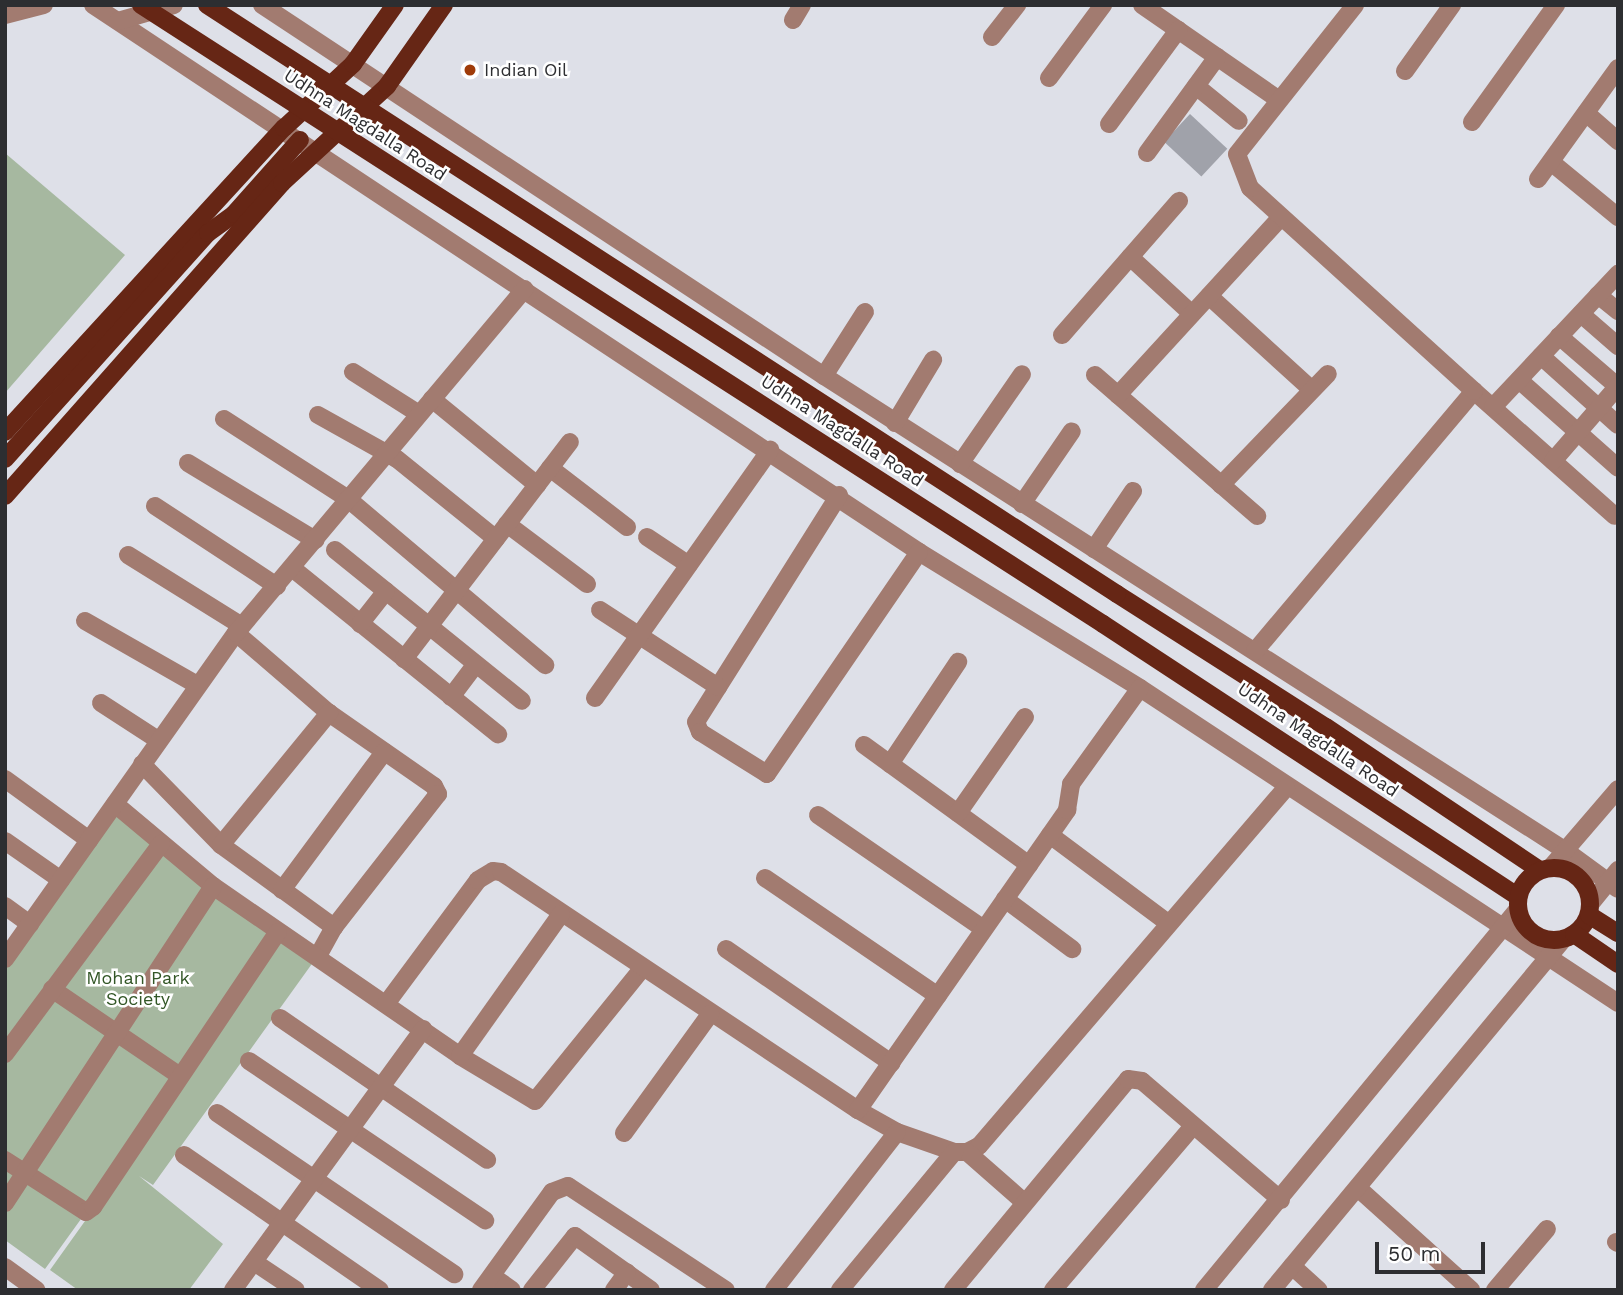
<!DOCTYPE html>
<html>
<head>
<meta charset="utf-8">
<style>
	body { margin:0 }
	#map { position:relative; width:1623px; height:1295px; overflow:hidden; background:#dee0e8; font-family:"Work Sans",sans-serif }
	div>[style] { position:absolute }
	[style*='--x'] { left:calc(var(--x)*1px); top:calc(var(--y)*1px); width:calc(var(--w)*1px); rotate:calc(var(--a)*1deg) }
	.green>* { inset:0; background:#a6b8a0 }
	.building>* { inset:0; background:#a0a2aa; transform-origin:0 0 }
	.minor>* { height:18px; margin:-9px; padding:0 9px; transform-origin:9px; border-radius:9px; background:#a27b70 }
	.major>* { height:18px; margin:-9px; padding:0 9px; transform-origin:9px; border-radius:9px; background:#662615 }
	.major>.ring { margin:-9px; padding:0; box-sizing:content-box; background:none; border:18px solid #662615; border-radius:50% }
	.major-bridge>* { height:18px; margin:-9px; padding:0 9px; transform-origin:9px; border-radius:9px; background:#662615 }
	.dots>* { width:19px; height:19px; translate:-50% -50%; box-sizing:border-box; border:4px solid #fff; border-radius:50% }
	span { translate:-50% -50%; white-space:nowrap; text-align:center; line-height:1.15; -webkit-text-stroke:5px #fff; paint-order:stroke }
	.poi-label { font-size:18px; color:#2d2e31 }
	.left { translate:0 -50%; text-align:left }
	.street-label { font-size:18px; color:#2d2e31 }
	.park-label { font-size:18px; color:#325626 }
	.frame { position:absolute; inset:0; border:7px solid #2d2e31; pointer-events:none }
	.scale { position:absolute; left:1375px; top:1242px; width:110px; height:32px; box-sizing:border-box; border:4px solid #2d2e31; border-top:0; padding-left:9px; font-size:21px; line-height:24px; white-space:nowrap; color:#2d2e31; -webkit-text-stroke:5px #fff; paint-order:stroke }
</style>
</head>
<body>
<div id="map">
	<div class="green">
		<div style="clip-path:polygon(5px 153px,125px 255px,5px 393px)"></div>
		<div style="clip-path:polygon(114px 806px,319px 954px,153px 1185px,139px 1176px,223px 1244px,189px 1290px,78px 1290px,50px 1270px,125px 1165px,122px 1162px,45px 1269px,5px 1240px,5px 957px)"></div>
	</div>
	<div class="building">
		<div style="left:1190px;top:114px;width:51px;height:38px;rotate:43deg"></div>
	</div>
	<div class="minor">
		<div style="--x:93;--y:5;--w:991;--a:33.51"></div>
		<div style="--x:919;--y:552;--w:259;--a:31.6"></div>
		<div style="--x:1140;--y:688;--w:572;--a:33.38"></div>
		<div style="--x:262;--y:5;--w:673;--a:33.43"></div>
		<div style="--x:824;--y:376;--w:881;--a:32.63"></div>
		<div style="--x:1566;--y:851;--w:64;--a:36.2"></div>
		<div style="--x:1142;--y:5;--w:165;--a:34.7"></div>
		<div style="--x:5;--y:15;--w:40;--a:-14.4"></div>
		<div style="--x:793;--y:20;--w:17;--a:-59"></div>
		<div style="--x:118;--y:21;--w:58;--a:-15.9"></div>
		<div style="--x:992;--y:37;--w:41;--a:-52"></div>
		<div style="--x:1405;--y:71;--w:81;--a:-54.5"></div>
		<div style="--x:1049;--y:78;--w:91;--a:-53.5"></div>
		<div style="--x:1196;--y:86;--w:55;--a:39.1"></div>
		<div style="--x:1586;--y:113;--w:43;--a:41.2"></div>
		<div style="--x:1472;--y:122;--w:144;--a:-54.3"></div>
		<div style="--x:1109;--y:124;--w:117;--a:-53.7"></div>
		<div style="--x:1147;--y:153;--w:119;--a:-53.9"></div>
		<div style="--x:1551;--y:162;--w:87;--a:39.4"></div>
		<div style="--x:1538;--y:179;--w:137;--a:-54.2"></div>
		<div style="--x:1130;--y:257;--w:84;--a:42.6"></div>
		<div style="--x:1598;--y:295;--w:26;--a:39"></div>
		<div style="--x:1209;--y:296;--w:139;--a:42.4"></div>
		<div style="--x:1581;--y:314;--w:49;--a:40.9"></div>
		<div style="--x:1062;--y:335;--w:178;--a:-48.9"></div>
		<div style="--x:1559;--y:336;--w:78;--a:40.8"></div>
		<div style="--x:1541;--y:356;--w:103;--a:41.9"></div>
		<div style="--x:353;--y:372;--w:78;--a:32.5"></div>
		<div style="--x:1095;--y:375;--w:215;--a:41"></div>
		<div style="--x:824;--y:376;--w:76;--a:-57.4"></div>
		<div style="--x:1519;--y:380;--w:132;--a:41.6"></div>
		<div style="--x:1474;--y:391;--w:188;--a:41.6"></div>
		<div style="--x:1118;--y:395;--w:241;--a:-47.5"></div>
		<div style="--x:432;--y:399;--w:136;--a:39.3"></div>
		<div style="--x:1493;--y:407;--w:183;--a:-46.8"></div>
		<div style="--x:318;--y:415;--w:90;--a:29.1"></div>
		<div style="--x:397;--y:459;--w:127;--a:38.9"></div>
		<div style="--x:224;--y:419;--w:148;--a:32.8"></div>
		<div style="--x:348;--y:499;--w:258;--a:40.1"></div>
		<div style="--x:895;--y:423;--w:74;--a:-58.9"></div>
		<div style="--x:1553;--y:461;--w:99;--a:-49.1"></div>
		<div style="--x:188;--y:463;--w:149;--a:31.2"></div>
		<div style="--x:960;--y:464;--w:109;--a:-55.4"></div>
		<div style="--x:550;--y:468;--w:97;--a:37.5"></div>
		<div style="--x:1221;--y:485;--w:154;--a:-46.1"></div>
		<div style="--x:839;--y:495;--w:268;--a:122.2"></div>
		<div style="--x:696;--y:722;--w:11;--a:68"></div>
		<div style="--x:700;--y:732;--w:79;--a:32.1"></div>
		<div style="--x:767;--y:774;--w:269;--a:-55.6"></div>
		<div style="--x:1022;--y:504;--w:88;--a:-55.6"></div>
		<div style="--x:155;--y:506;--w:146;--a:33.3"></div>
		<div style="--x:507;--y:524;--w:100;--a:36.9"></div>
		<div style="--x:647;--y:537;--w:50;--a:33.7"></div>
		<div style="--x:1094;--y:549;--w:70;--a:-56.1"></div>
		<div style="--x:335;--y:550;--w:240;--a:38.9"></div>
		<div style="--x:128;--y:555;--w:134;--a:31.9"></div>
		<div style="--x:292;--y:568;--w:265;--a:38.9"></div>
		<div style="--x:600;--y:610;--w:141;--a:33.1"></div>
		<div style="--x:85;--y:621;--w:129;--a:29.7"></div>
		<div style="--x:360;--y:624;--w:42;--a:-51.8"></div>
		<div style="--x:236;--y:633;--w:123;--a:40.7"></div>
		<div style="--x:329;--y:713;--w:128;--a:34.8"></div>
		<div style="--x:434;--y:786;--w:9;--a:63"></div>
		<div style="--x:438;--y:794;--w:169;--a:128"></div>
		<div style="--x:334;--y:927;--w:31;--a:119"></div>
		<div style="--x:1255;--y:651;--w:340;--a:-49.9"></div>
		<div style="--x:1474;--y:391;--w:302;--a:-137.8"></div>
		<div style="--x:1250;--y:188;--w:36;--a:-111"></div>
		<div style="--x:1237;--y:154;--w:190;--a:-51.6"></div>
		<div style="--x:404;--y:659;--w:273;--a:-52.6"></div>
		<div style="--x:451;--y:697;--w:41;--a:-52.9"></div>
		<div style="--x:595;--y:698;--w:304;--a:-54.8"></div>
		<div style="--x:101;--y:703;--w:68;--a:33"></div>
		<div style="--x:864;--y:745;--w:204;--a:36"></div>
		<div style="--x:142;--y:764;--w:113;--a:45.7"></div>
		<div style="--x:221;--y:845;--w:140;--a:36"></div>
		<div style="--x:890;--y:764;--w:123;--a:-56.3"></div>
		<div style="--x:5;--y:779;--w:104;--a:36"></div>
		<div style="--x:115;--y:804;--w:128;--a:39.9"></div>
		<div style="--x:213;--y:886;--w:300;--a:34.5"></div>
		<div style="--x:460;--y:1056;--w:87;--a:31"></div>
		<div style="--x:535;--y:1101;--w:170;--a:-51"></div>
		<div style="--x:958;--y:813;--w:117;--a:-55.1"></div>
		<div style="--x:818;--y:815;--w:201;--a:34.5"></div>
		<div style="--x:1050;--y:835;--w:147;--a:36.7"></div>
		<div style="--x:5;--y:841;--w:68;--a:34.9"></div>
		<div style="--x:221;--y:845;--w:171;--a:-50.7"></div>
		<div style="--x:1551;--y:867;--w:103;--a:-49.3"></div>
		<div style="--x:765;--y:878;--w:209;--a:34.3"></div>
		<div style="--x:282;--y:890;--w:172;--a:-53.5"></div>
		<div style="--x:1005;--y:899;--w:84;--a:36.7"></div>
		<div style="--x:1591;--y:903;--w:43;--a:-50.7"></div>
		<div style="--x:5;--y:906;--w:31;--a:36"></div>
		<div style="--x:726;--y:949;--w:201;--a:34.6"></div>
		<div style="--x:5;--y:959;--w:400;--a:-54.7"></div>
		<div style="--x:236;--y:633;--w:449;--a:-50"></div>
		<div style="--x:52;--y:989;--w:155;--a:34.2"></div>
		<div style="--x:386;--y:1004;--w:154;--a:-53.4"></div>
		<div style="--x:478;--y:880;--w:17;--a:-31"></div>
		<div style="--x:493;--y:871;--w:8;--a:7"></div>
		<div style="--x:501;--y:872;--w:429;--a:33.7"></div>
		<div style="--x:858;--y:1110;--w:45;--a:29.4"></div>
		<div style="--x:897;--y:1132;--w:60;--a:19.3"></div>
		<div style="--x:954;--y:1152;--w:13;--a:0"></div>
		<div style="--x:967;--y:1152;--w:13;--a:-27"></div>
		<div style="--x:979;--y:1146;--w:472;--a:-49.4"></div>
		<div style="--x:280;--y:1018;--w:251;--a:34.4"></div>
		<div style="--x:5;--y:1054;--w:262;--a:-53.4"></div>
		<div style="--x:460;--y:1056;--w:174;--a:-54.6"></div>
		<div style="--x:249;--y:1061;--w:285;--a:34"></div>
		<div style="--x:858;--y:1110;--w:366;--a:-55.1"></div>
		<div style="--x:1067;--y:810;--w:26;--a:-81"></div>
		<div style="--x:1071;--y:784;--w:118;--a:-54.3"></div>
		<div style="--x:217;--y:1113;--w:287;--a:34.2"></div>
		<div style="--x:624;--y:1133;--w:147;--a:-54.1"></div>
		<div style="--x:967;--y:1152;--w:76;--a:41.3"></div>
		<div style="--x:184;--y:1155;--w:238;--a:34.6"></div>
		<div style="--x:5;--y:1160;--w:96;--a:32.7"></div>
		<div style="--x:86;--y:1212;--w:9;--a:-36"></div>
		<div style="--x:93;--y:1207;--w:331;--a:-56.1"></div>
		<div style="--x:1359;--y:1189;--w:151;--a:42"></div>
		<div style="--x:5;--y:1203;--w:379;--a:-56.7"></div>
		<div style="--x:1616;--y:1242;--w:2;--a:27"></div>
		<div style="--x:254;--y:1262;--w:50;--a:33.7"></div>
		<div style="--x:1292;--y:1266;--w:36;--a:42"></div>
		<div style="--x:5;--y:1267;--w:39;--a:36"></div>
		<div style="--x:492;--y:1276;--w:24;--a:35"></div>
		<div style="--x:233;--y:1290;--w:323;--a:-53.9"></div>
		<div style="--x:481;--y:1290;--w:121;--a:-54.1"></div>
		<div style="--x:552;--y:1192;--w:17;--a:-21"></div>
		<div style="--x:568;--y:1186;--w:189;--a:33.4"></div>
		<div style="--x:532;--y:1290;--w:69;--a:-51.5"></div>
		<div style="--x:575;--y:1236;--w:93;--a:35.4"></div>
		<div style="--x:614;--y:1290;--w:22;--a:-54"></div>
		<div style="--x:774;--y:1290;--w:200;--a:-52.1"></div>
		<div style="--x:840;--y:1290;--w:179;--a:-50.4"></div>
		<div style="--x:953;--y:1290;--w:274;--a:-50.3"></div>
		<div style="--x:1128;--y:1079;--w:14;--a:8"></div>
		<div style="--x:1142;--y:1081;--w:183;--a:40.6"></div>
		<div style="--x:1053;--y:1290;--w:216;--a:-49.5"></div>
		<div style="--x:1204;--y:1290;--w:494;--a:-50.5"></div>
		<div style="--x:1272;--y:1290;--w:456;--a:-50.3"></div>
		<div style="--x:1495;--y:1290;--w:80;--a:-49.6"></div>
	</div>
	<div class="major">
		<div style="--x:5;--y:432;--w:413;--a:-47.5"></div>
		<div style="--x:284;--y:128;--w:94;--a:-42.8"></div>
		<div style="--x:353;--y:64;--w:72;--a:-54.6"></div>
		<div style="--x:5;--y:459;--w:304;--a:-48.1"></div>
		<div style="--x:208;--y:233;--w:32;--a:-36"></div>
		<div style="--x:234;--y:214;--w:99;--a:-48.3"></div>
		<div style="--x:5;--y:496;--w:418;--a:-48.5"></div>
		<div style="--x:282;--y:183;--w:143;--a:-42.7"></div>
		<div style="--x:387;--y:86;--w:99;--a:-54.9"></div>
		<div style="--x:1117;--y:594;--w:248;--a:32.5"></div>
		<div style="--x:1326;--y:727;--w:257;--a:33.8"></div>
		<div style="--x:1103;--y:624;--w:497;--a:33.3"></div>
		<div class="ring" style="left:1518px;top:868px;width:54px;height:54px"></div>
		<div style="--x:1589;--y:915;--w:34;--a:32"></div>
		<div style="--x:1574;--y:934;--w:53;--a:34.3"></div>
	</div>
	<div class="major-bridge">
		<div style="--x:141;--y:5;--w:1144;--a:32.76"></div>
		<div style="--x:207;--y:5;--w:1084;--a:32.91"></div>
	</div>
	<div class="dots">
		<div style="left:470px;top:70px;background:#9f3b09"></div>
	</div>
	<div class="poi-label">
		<span class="left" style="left:484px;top:70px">Indian Oil</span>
	</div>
	<div class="street-label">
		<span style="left:365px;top:125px;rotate:33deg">Udhna Magdalla Road</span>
		<span style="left:842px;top:431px;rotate:33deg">Udhna Magdalla Road</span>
		<span style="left:1318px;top:740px;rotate:34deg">Udhna Magdalla Road</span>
	</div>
	<div class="park-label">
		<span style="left:138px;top:989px">Mohan Park<br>Society</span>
	</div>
	<div class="frame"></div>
	<div class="scale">50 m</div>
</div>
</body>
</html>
